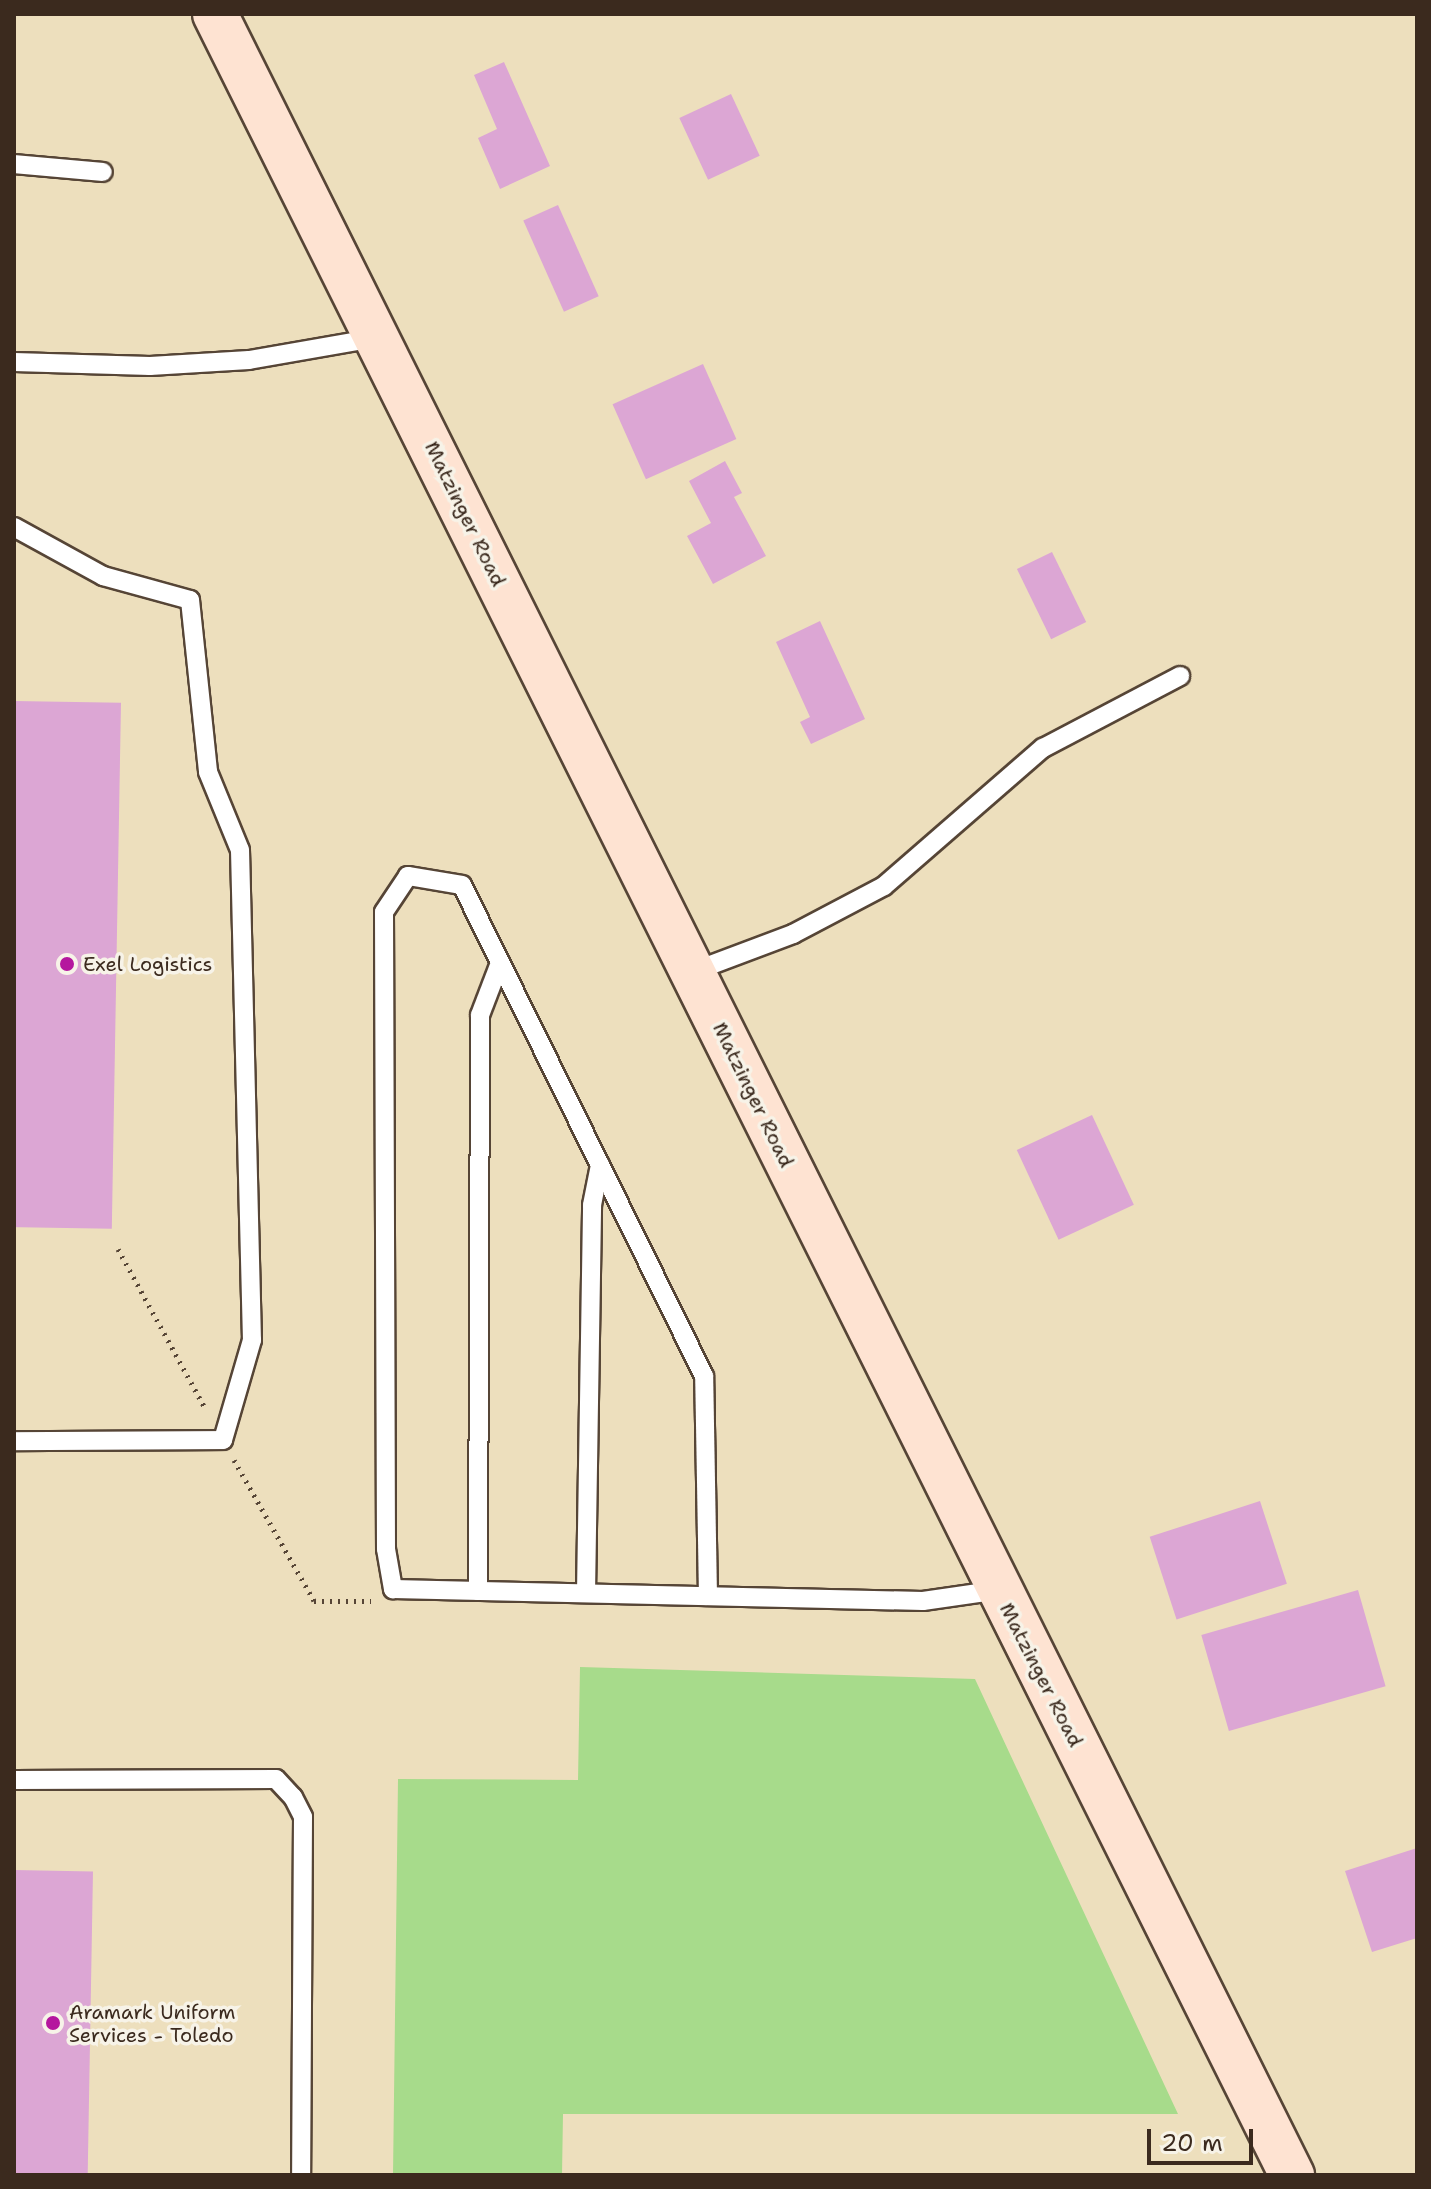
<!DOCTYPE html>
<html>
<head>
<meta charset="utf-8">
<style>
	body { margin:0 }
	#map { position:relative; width:1431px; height:2189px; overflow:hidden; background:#eddfbd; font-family:"Shantell Sans",sans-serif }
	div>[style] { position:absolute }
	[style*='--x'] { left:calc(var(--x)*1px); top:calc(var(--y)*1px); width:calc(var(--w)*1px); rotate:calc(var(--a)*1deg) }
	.green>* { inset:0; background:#a7db8b }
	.building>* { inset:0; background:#dca6d4; transform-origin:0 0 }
	.path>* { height:5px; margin-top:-2.5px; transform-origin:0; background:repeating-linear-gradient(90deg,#564536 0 2px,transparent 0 8px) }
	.roads { filter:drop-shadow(2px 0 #564536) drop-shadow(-2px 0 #564536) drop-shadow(0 2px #564536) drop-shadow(0 -2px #564536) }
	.lane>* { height:18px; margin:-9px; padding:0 9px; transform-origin:9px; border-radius:9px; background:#fff }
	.secondary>* { height:44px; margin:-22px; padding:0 22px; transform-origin:22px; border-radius:22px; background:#fee3d2 }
	.dots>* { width:22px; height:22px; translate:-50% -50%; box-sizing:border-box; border:4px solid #f7f3e8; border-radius:50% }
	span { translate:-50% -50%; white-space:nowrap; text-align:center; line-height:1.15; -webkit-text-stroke:7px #f7f3e8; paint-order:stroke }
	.street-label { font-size:20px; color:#3b2a1e }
	.poi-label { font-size:20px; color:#3b2a1e }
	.left { translate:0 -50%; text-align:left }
	.frame { position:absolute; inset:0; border:16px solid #3b2a1e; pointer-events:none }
	.scale { position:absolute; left:1147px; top:2129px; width:106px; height:36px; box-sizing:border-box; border:4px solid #3b2a1e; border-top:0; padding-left:10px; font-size:24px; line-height:28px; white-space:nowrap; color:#3b2a1e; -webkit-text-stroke:6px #f7f3e8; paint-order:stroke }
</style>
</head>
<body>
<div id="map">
	<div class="green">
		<div style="clip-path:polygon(580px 1667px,975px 1679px,1178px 2114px,563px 2114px,562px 2175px,393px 2175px,398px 1779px,578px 1780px)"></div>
	</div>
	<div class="building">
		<div style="clip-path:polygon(504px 62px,550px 166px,500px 189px,478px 138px,497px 129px,474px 75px)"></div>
		<div style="left:731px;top:94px;width:68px;height:57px;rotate:65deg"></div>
		<div style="left:558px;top:205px;width:100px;height:38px;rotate:66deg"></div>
		<div style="left:703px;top:364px;width:82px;height:99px;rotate:66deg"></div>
		<div style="clip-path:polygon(725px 461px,742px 493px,734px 497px,766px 556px,713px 584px,687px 536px,711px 523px,689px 481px)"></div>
		<div style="left:1052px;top:552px;width:78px;height:39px;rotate:64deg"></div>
		<div style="clip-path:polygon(820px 621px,865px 719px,811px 744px,800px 722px,810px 717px,776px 642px)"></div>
		<div style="left:14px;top:701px;width:107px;height:526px;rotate:1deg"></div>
		<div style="left:1092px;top:1115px;width:99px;height:83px;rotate:65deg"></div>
		<div style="left:1260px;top:1501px;width:87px;height:116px;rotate:72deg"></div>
		<div style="left:1358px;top:1590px;width:100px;height:163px;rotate:74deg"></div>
		<div style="clip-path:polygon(1417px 1848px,1417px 1938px,1372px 1952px,1345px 1871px)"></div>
		<div style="left:14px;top:1870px;width:79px;height:305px;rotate:1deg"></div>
	</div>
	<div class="path">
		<div style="--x:118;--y:1249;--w:179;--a:61.3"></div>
		<div style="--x:234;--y:1460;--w:162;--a:60.4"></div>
		<div style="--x:314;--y:1601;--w:57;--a:0"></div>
	</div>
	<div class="roads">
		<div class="lane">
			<div style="--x:14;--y:164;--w:89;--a:5.1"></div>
			<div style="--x:14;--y:362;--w:136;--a:1.7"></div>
			<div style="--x:150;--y:366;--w:99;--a:-3.5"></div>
			<div style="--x:249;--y:360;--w:128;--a:-9.9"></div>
			<div style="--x:14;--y:527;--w:102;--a:28.8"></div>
			<div style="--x:103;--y:576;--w:90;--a:15.4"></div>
			<div style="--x:190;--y:600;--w:173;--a:84"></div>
			<div style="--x:208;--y:772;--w:84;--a:67.7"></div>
			<div style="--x:240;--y:850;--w:490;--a:88.6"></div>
			<div style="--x:252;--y:1340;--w:104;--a:106.2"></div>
			<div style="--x:223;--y:1440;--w:209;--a:179.7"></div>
			<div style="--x:692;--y:972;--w:108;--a:-20.6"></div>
			<div style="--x:793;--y:934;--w:103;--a:-27.8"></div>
			<div style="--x:884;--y:886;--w:211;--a:-41"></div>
			<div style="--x:1043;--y:748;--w:155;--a:-27.7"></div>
			<div style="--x:478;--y:1591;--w:576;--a:-89.8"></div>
			<div style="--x:480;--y:1015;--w:56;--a:-69"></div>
			<div style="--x:586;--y:1593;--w:388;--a:-89.1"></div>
			<div style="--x:592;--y:1205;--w:41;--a:-78.7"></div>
			<div style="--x:708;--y:1596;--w:220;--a:-91"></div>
			<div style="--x:704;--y:1376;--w:547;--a:-116.24"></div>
			<div style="--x:462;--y:885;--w:55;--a:-170.5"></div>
			<div style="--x:408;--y:876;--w:43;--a:123.7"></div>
			<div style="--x:384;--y:912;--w:637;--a:89.82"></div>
			<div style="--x:386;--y:1549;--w:41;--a:80.1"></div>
			<div style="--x:393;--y:1589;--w:530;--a:1.3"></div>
			<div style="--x:923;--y:1601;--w:77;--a:-8.2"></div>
			<div style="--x:14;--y:1780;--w:262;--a:-0.2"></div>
			<div style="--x:276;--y:1779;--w:25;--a:47"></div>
			<div style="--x:293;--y:1797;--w:22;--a:63"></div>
			<div style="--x:303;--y:1817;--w:358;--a:90.3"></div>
		</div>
		<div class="secondary">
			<div style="--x:215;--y:14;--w:2415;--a:63.51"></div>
		</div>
	</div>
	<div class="dots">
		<div style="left:67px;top:964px;background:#b5179e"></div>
		<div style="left:53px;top:2023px;background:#b5179e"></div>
	</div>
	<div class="street-label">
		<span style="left:465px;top:514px;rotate:64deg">Matzinger Road</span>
		<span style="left:753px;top:1095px;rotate:64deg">Matzinger Road</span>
		<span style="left:1041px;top:1675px;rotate:63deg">Matzinger Road</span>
	</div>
	<div class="poi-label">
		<span class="left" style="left:83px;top:964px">Exel Logistics</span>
		<span class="left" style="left:69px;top:2024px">Aramark Uniform<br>Services - Toledo</span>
	</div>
	<div class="frame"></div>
	<div class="scale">20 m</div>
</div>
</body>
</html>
